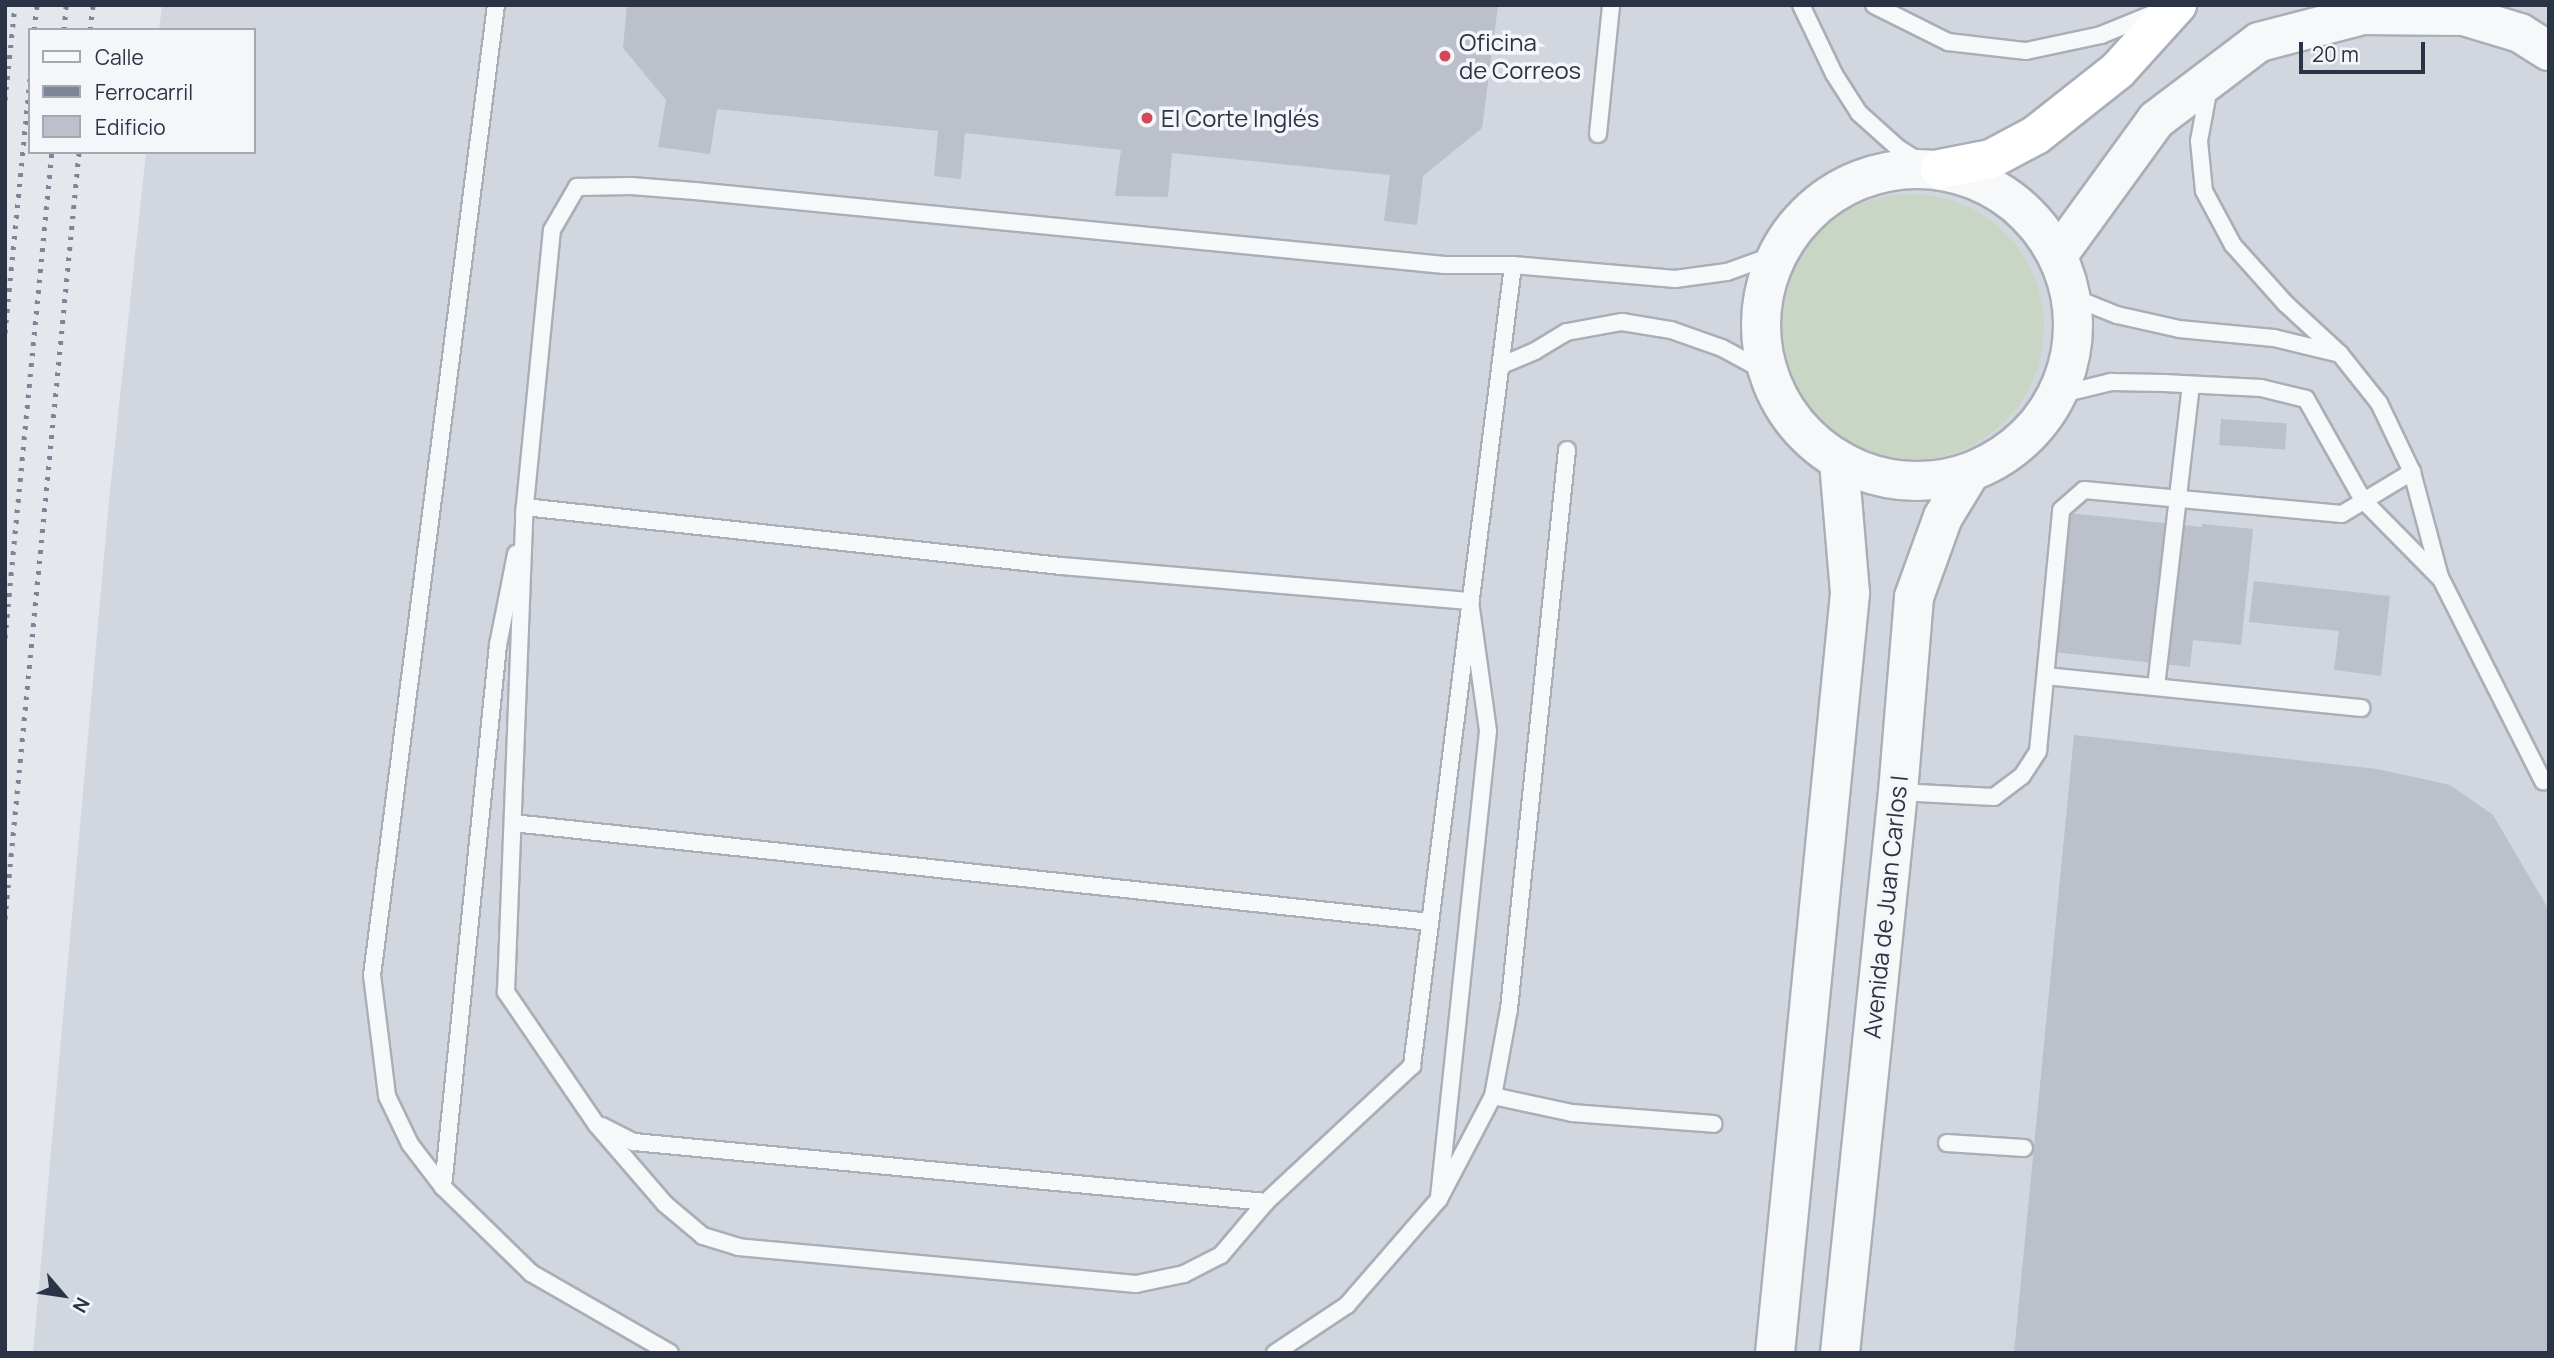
<!DOCTYPE html>
<html>
<head>
<meta charset="utf-8">
<style>
	body { margin:0 }
	#map { position:relative; width:2554px; height:1358px; overflow:hidden; background:#e4e7ec; font-family:Manrope,sans-serif }
	div>[style] { position:absolute }
	[style*='--x'] { left:calc(var(--x)*1px); top:calc(var(--y)*1px); width:calc(var(--w)*1px); rotate:calc(var(--a)*1deg) }
	.built>* { inset:0; background:#d2d6de }
	.green>* { inset:0; background:#c9d6c5 }
	.round { border-radius:50% }
	.building>* { inset:0; background:#bbc0ca; transform-origin:0 0 }
	.roads { filter:drop-shadow(2px 0 #a9aeb7) drop-shadow(-2px 0 #a9aeb7) drop-shadow(0 2px #a9aeb7) drop-shadow(0 -2px #a9aeb7) }
	.service>* { height:16px; margin:-8px; padding:0 8px; transform-origin:8px; border-radius:8px; background:#f7f8fa }
	.tertiary>* { height:38px; margin:-19px; padding:0 19px; transform-origin:19px; border-radius:19px; background:#f7f8fa }
	.tertiary>.ring { margin:-19px; padding:0; box-sizing:content-box; background:none; border:38px solid #f7f8fa; border-radius:50% }
	.trunk>* { height:38px; margin:-19px; padding:0 19px; transform-origin:19px; border-radius:19px; background:#fff }
	.rail>* { height:5px; margin-top:-2.5px; transform-origin:0; background:repeating-linear-gradient(90deg,#7d8696 0 3.5px,transparent 0 10.5px) }
	.dots>* { width:19px; height:19px; translate:-50% -50%; box-sizing:border-box; border:4px solid #f4f6f9; border-radius:50% }
	span { translate:-50% -50%; white-space:nowrap; text-align:center; line-height:1.15; -webkit-text-stroke:7px #f4f6f9; paint-order:stroke }
	.poi-label { font-size:24px; color:#2b3445 }
	.left { translate:0 -50%; text-align:left }
	.street-label { font-size:24px; color:#2b3445 }
	.frame { position:absolute; inset:0; border:7px solid #2b3445; pointer-events:none }
	.legend { position:absolute; left:28px; top:28px; width:228px; height:126px; box-sizing:border-box; background:#f4f6f9; border:2px solid #a4a8b1; margin:0; padding:9px 12px; list-style:none; font-size:21px; color:#2b3445 }
	.legend li { display:flex; align-items:center; gap:14px; height:35px }
	.legend b { width:35px; border:2px solid #a4a8b1 }
	.north { position:absolute; left:28px; top:1260px; width:70px; height:70px; -webkit-text-stroke:5px #f4f6f9; paint-order:stroke; rotate:119deg; font-size:19px; font-weight:700; line-height:28px; text-align:center; color:#2b3445 }
	.north::after { content:''; display:block; margin:auto; width:24px; height:32px; background:#2b3445; clip-path:polygon(50% 0,100% 100%,50% 72%,0 100%) }
	.scale { position:absolute; left:2299px; top:42px; width:126px; height:32px; box-sizing:border-box; border:4px solid #2b3445; border-top:0; padding-left:9px; font-size:21px; line-height:24px; white-space:nowrap; color:#2b3445; -webkit-text-stroke:5px #f4f6f9; paint-order:stroke }
</style>
</head>
<body>
<div id="map">
	<div class="built">
		<div style="clip-path:polygon(162px 5px,2549px 5px,2549px 1353px,33px 1353px,109px 501px,146px 152px,254px 152px,254px 30px,159px 30px)"></div>
	</div>
	<div class="green">
		<div class="round" style="left:1778px;top:194px;width:266px;height:266px"></div>
	</div>
	<div class="building">
		<div style="clip-path:polygon(627px 5px,1498px 5px,1482px 128px,1423px 176px,1417px 225px,1384px 221px,1390px 175px,1172px 153px,1168px 197px,1115px 196px,1121px 150px,965px 133px,961px 179px,934px 176px,938px 131px,717px 109px,710px 154px,658px 147px,666px 100px,623px 48px)"></div>
		<div style="left:2221px;top:419px;width:66px;height:26px;rotate:4deg"></div>
		<div style="clip-path:polygon(2069px 513px,2202px 527px,2202px 524px,2253px 529px,2241px 645px,2193px 640px,2190px 667px,2054px 652px)"></div>
		<div style="clip-path:polygon(2254px 581px,2390px 596px,2381px 676px,2334px 670px,2339px 631px,2249px 622px)"></div>
		<div style="clip-path:polygon(2074px 735px,2377px 769px,2450px 785px,2493px 815px,2549px 910px,2549px 1353px,2014px 1353px)"></div>
	</div>
	<div class="roads">
		<div class="service">
			<div style="--x:496;--y:5;--w:978;--a:97.28"></div>
			<div style="--x:372;--y:975;--w:122;--a:82.9"></div>
			<div style="--x:387;--y:1096;--w:53;--a:64.4"></div>
			<div style="--x:410;--y:1144;--w:54;--a:52.5"></div>
			<div style="--x:443;--y:1187;--w:123;--a:44.3"></div>
			<div style="--x:531;--y:1273;--w:160;--a:29.9"></div>
			<div style="--x:1801;--y:5;--w:76;--a:64.4"></div>
			<div style="--x:1834;--y:74;--w:46;--a:57.3"></div>
			<div style="--x:1859;--y:113;--w:52;--a:41.9"></div>
			<div style="--x:1898;--y:148;--w:40;--a:32"></div>
			<div style="--x:1874;--y:5;--w:83;--a:26.6"></div>
			<div style="--x:1948;--y:42;--w:79;--a:6.6"></div>
			<div style="--x:2026;--y:51;--w:77;--a:-12"></div>
			<div style="--x:2101;--y:35;--w:61;--a:-22.3"></div>
			<div style="--x:2209;--y:87;--w:55;--a:100.5"></div>
			<div style="--x:2199;--y:141;--w:50;--a:84.3"></div>
			<div style="--x:2204;--y:191;--w:61;--a:61.8"></div>
			<div style="--x:2233;--y:245;--w:79;--a:48.1"></div>
			<div style="--x:2286;--y:304;--w:71;--a:42.7"></div>
			<div style="--x:1598;--y:134;--w:130;--a:-84.2"></div>
			<div style="--x:2072;--y:297;--w:48;--a:21.8"></div>
			<div style="--x:2117;--y:315;--w:64;--a:12.7"></div>
			<div style="--x:2179;--y:329;--w:95;--a:5.4"></div>
			<div style="--x:2274;--y:338;--w:68;--a:13.6"></div>
			<div style="--x:2340;--y:354;--w:63;--a:51.5"></div>
			<div style="--x:2379;--y:403;--w:76;--a:64.4"></div>
			<div style="--x:2412;--y:472;--w:109;--a:75.1"></div>
			<div style="--x:2440;--y:577;--w:229;--a:63.2"></div>
			<div style="--x:1500;--y:366;--w:38;--a:-23"></div>
			<div style="--x:1535;--y:351;--w:37;--a:-31"></div>
			<div style="--x:1567;--y:332;--w:56;--a:-10.3"></div>
			<div style="--x:1622;--y:322;--w:50;--a:9.3"></div>
			<div style="--x:1671;--y:330;--w:54;--a:19.4"></div>
			<div style="--x:1722;--y:348;--w:52;--a:28.5"></div>
			<div style="--x:2058;--y:395;--w:55;--a:-13.8"></div>
			<div style="--x:2111;--y:382;--w:53;--a:1.1"></div>
			<div style="--x:2164;--y:383;--w:97;--a:3"></div>
			<div style="--x:2261;--y:388;--w:46;--a:13.7"></div>
			<div style="--x:2306;--y:399;--w:116;--a:60.6"></div>
			<div style="--x:2363;--y:500;--w:107;--a:45.4"></div>
			<div style="--x:524;--y:515;--w:286;--a:-84.4"></div>
			<div style="--x:552;--y:230;--w:50;--a:-59.8"></div>
			<div style="--x:577;--y:187;--w:54;--a:-1.1"></div>
			<div style="--x:631;--y:186;--w:64;--a:4.5"></div>
			<div style="--x:695;--y:191;--w:753;--a:5.64"></div>
			<div style="--x:1444;--y:265;--w:69;--a:0"></div>
			<div style="--x:1513;--y:265;--w:163;--a:4.9"></div>
			<div style="--x:1675;--y:279;--w:52;--a:-7.7"></div>
			<div style="--x:1727;--y:272;--w:53;--a:-19.8"></div>
			<div style="--x:2046;--y:676;--w:317;--a:5.8"></div>
			<div style="--x:2156;--y:687;--w:304;--a:-83.4"></div>
			<div style="--x:1898;--y:792;--w:96;--a:3"></div>
			<div style="--x:1994;--y:797;--w:35;--a:-37"></div>
			<div style="--x:2022;--y:776;--w:30;--a:-57"></div>
			<div style="--x:2038;--y:751;--w:242;--a:-84.5"></div>
			<div style="--x:2061;--y:510;--w:30;--a:-41"></div>
			<div style="--x:2084;--y:490;--w:259;--a:5.3"></div>
			<div style="--x:2342;--y:514;--w:82;--a:-31"></div>
			<div style="--x:513;--y:823;--w:922;--a:6.16"></div>
			<div style="--x:1493;--y:1096;--w:81;--a:12.1"></div>
			<div style="--x:1572;--y:1113;--w:142;--a:4.4"></div>
			<div style="--x:602;--y:1126;--w:36;--a:27"></div>
			<div style="--x:634;--y:1142;--w:635;--a:5.42"></div>
			<div style="--x:1266;--y:1202;--w:200;--a:-43"></div>
			<div style="--x:1412;--y:1066;--w:807;--a:-82.81"></div>
			<div style="--x:1947;--y:1143;--w:77;--a:3.7"></div>
			<div style="--x:443;--y:1187;--w:545;--a:-84.21"></div>
			<div style="--x:498;--y:645;--w:93;--a:-78.8"></div>
			<div style="--x:1266;--y:1202;--w:70;--a:130.3"></div>
			<div style="--x:1221;--y:1255;--w:42;--a:152.8"></div>
			<div style="--x:1184;--y:1274;--w:49;--a:168.2"></div>
			<div style="--x:1136;--y:1284;--w:399;--a:-174.7"></div>
			<div style="--x:739;--y:1247;--w:38;--a:-163"></div>
			<div style="--x:703;--y:1236;--w:50;--a:-139.9"></div>
			<div style="--x:665;--y:1204;--w:106;--a:-130.8"></div>
			<div style="--x:596;--y:1124;--w:160;--a:-124.3"></div>
			<div style="--x:506;--y:992;--w:485;--a:-87.8"></div>
			<div style="--x:525;--y:507;--w:539;--a:6.28"></div>
			<div style="--x:1061;--y:566;--w:410;--a:4.9"></div>
			<div style="--x:1470;--y:601;--w:131;--a:82.1"></div>
			<div style="--x:1488;--y:731;--w:471;--a:96"></div>
			<div style="--x:1275;--y:1353;--w:87;--a:-33.7"></div>
			<div style="--x:1347;--y:1305;--w:140;--a:-49"></div>
			<div style="--x:1439;--y:1199;--w:116;--a:-62.3"></div>
			<div style="--x:1493;--y:1096;--w:88;--a:-79.6"></div>
			<div style="--x:1509;--y:1009;--w:562;--a:-84.08"></div>
		</div>
		<div class="tertiary">
			<div class="ring" style="left:1761px;top:169px;width:274px;height:274px"></div>
			<div style="--x:2058;--y:255;--w:167;--a:-54"></div>
			<div style="--x:2156;--y:120;--w:129;--a:-37.1"></div>
			<div style="--x:2259;--y:42;--w:107;--a:-14.6"></div>
			<div style="--x:2363;--y:15;--w:101;--a:0.6"></div>
			<div style="--x:2464;--y:16;--w:59;--a:16.9"></div>
			<div style="--x:2520;--y:33;--w:34;--a:32"></div>
			<div style="--x:1775;--y:1353;--w:764;--a:-84.36"></div>
			<div style="--x:1850;--y:593;--w:132;--a:-94.8"></div>
			<div style="--x:1840;--y:1353;--w:564;--a:-84.1"></div>
			<div style="--x:1898;--y:792;--w:196;--a:-85.3"></div>
			<div style="--x:1914;--y:597;--w:85;--a:-70.1"></div>
			<div style="--x:1943;--y:517;--w:52;--a:-58.5"></div>
		</div>
		<div class="trunk">
			<div style="--x:1940;--y:169;--w:52;--a:-11.1"></div>
			<div style="--x:1991;--y:159;--w:51;--a:-28.1"></div>
			<div style="--x:2036;--y:135;--w:105;--a:-38.4"></div>
			<div style="--x:2118;--y:70;--w:88;--a:-47.8"></div>
		</div>
	</div>
	<div class="rail">
		<div style="--x:34;--y:30;--w:25;--a:-83"></div>
		<div style="--x:64;--y:30;--w:25;--a:-85"></div>
		<div style="--x:90;--y:30;--w:25;--a:-83"></div>
		<div style="--x:5;--y:100;--w:96;--a:-84"></div>
		<div style="--x:5;--y:333;--w:257;--a:-84.4"></div>
		<div style="--x:5;--y:638;--w:488;--a:-84.5"></div>
		<div style="--x:5;--y:919;--w:771;--a:-84.49"></div>
	</div>
	<div class="dots">
		<div style="left:1445px;top:56px;background:#d1495b"></div>
		<div style="left:1147px;top:118px;background:#d1495b"></div>
	</div>
	<div class="poi-label">
		<span class="left" style="left:1459px;top:56px">Oficina<br>de Correos</span>
		<span class="left" style="left:1161px;top:118px">El Corte Inglés</span>
	</div>
	<div class="street-label">
		<span style="left:1885px;top:907px;rotate:-84deg">Avenida de Juan Carlos I</span>
	</div>
	<div class="frame"></div>
	<ul class="legend">
	<li><b style="height:9px;background:#f7f8fa"></b>Calle</li>
	<li><b style="height:9px;background:#7d8696"></b>Ferrocarril</li>
	<li><b style="height:19px;background:#bbc0ca"></b>Edificio</li>
	</ul>
	<div class="north">N</div>
	<div class="scale">20 m</div>
</div>
</body>
</html>
